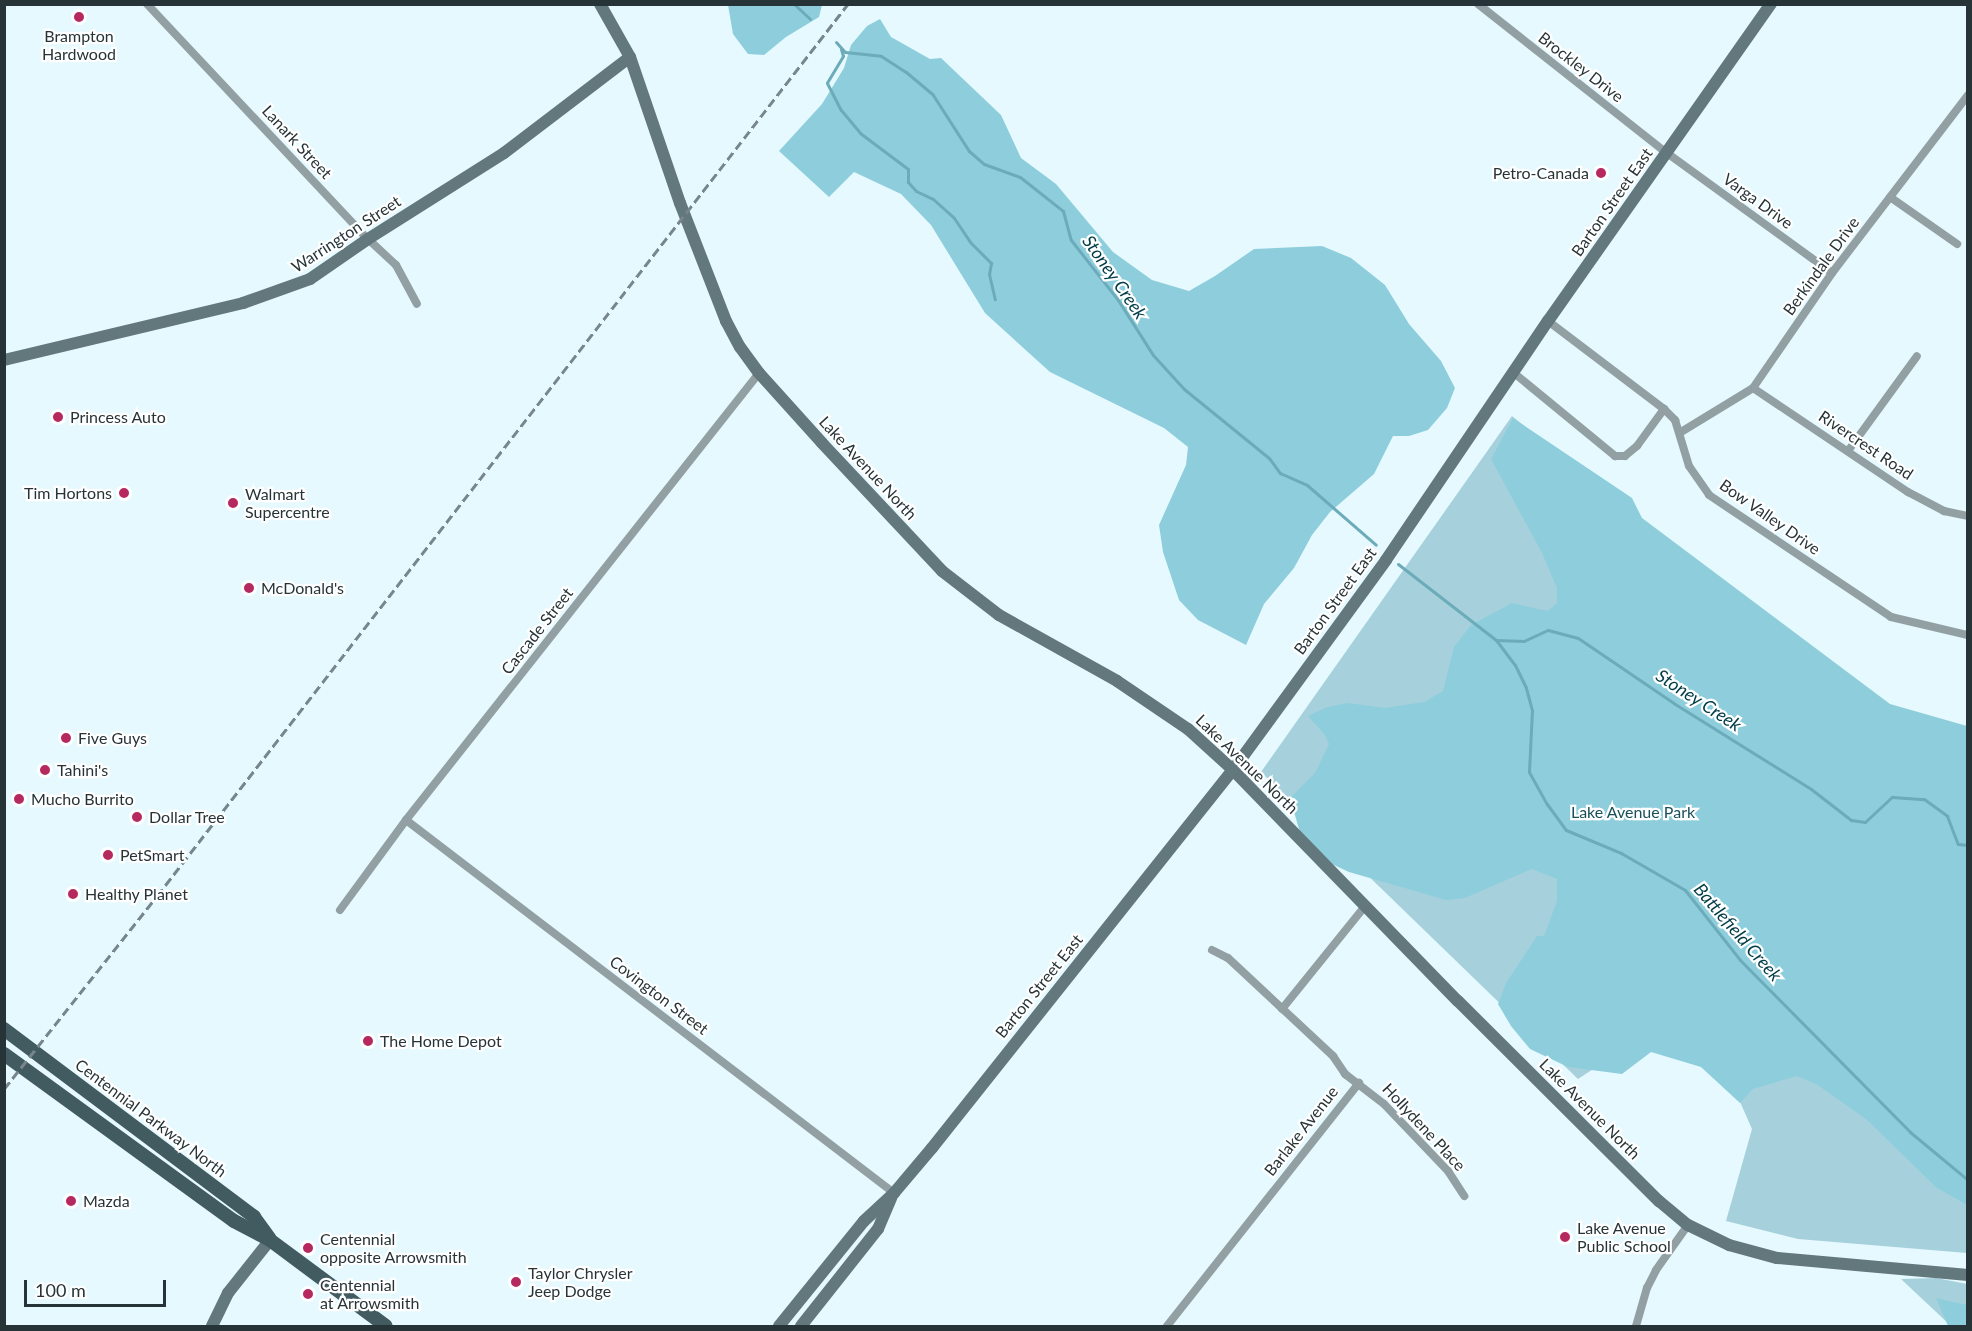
<!DOCTYPE html>
<html>
<head>
<meta charset="utf-8">
<style>
	body { margin:0 }
	#map { position:relative; width:1972px; height:1331px; overflow:hidden; background:#e5f9fe; font-family:Lato,sans-serif }
	div>[style] { position:absolute }
	[style*='--x'] { left:calc(var(--x)*1px); top:calc(var(--y)*1px); width:calc(var(--w)*1px); rotate:calc(var(--a)*1deg) }
	.green>* { inset:0; background:#a6d1dc }
	.forest>* { inset:0; background:#8ecedc }
	.stream>* { height:3px; margin:-1.5px; padding:0 1.5px; transform-origin:1.5px; border-radius:1.5px; background:#6cabb9 }
	.street>* { height:8px; margin:-4px; padding:0 4px; transform-origin:4px; border-radius:4px; background:#92a0a4 }
	.secondary>* { height:12px; margin:-6px; padding:0 6px; transform-origin:6px; border-radius:6px; background:#63787c }
	.primary>* { height:14px; margin:-7px; padding:0 7px; transform-origin:7px; border-radius:7px; background:#425b61 }
	.rail>* { height:3px; margin-top:-1.5px; transform-origin:0; background:repeating-linear-gradient(90deg,#76868a 0 9px,transparent 0 13.5px) }
	.dots>* { width:16px; height:16px; translate:-50% -50%; box-sizing:border-box; border:3px solid #fff; border-radius:50% }
	span { translate:-50% -50%; white-space:nowrap; text-align:center; line-height:1.15; -webkit-text-stroke:4.5px #fff; paint-order:stroke }
	.poi-label { font-size:16px; color:#273437 }
	.right { translate:-100% -50%; text-align:right }
	.left { translate:0 -50%; text-align:left }
	.street-label { font-size:16px; color:#273437 }
	.park-label { font-size:16px; color:#19505b }
	.water-label { font-size:18px; color:#003c47; font-style:italic }
	.frame { position:absolute; inset:0; border:6px solid #273437; pointer-events:none }
	.scale { position:absolute; left:24px; top:1280px; width:142px; height:27px; box-sizing:border-box; border:3px solid #273437; border-top:0; padding-left:8px; font-size:18px; line-height:21px; white-space:nowrap; color:#273437; -webkit-text-stroke:4px #fff; paint-order:stroke }
</style>
</head>
<body>
<div id="map">
	<div class="green">
		<div style="clip-path:polygon(1512px 416px,1857px 698px,1968px 916px,1967px 1253px,1798px 1239px,1726px 1221px,1752px 1129px,1722px 1061px,1633px 1043px,1578px 1079px,1261px 772px)"></div>
		<div style="clip-path:polygon(1936px 1278px,1967px 1284px,1967px 1326px,1951px 1326px,1901px 1279px)"></div>
	</div>
	<div class="forest">
		<div style="clip-path:polygon(728px 5px,728px 4px,822px 5px,819px 17px,786px 37px,764px 55px,748px 54px,733px 34px)"></div>
		<div style="clip-path:polygon(880px 19px,891px 37px,930px 59px,941px 58px,1001px 115px,1021px 158px,1056px 184px,1113px 252px,1152px 280px,1189px 291px,1215px 276px,1254px 249px,1322px 246px,1351px 258px,1385px 285px,1409px 324px,1441px 361px,1455px 388px,1447px 408px,1428px 430px,1409px 436px,1393px 436px,1374px 474px,1330px 512px,1312px 535px,1294px 568px,1264px 604px,1246px 645px,1198px 620px,1179px 600px,1163px 552px,1159px 525px,1186px 465px,1188px 447px,1164px 428px,1050px 372px,985px 313px,931px 225px,901px 194px,854px 172px,829px 197px,779px 151px,822px 104px,844px 68px,851px 45px,867px 26px)"></div>
		<div style="clip-path:polygon(1513px 418px,1632px 498px,1642px 518px,1890px 704px,1967px 726px,1967px 1205px,1937px 1188px,1866px 1119px,1816px 1084px,1797px 1076px,1753px 1089px,1740px 1103px,1701px 1067px,1651px 1052px,1622px 1074px,1568px 1067px,1530px 1049px,1511px 1026px,1498px 1004px,1506px 983px,1537px 936px,1544px 936px,1557px 901px,1557px 879px,1532px 869px,1465px 898px,1446px 900px,1349px 872px,1321px 859px,1301px 836px,1290px 798px,1315px 773px,1329px 744px,1325px 735px,1308px 716px,1327px 707px,1348px 703px,1385px 708px,1424px 702px,1443px 691px,1454px 647px,1471px 625px,1512px 603px,1548px 611px,1557px 603px,1557px 588px,1542px 553px,1491px 459px)"></div>
		<div style="clip-path:polygon(1936px 1298px,1967px 1305px,1967px 1326px,1948px 1326px)"></div>
	</div>
	<div class="stream">
		<div style="--x:794;--y:4;--w:22;--a:43"></div>
		<div style="--x:836;--y:42;--w:13;--a:48"></div>
		<div style="--x:845;--y:52;--w:36;--a:6"></div>
		<div style="--x:881;--y:56;--w:30;--a:33"></div>
		<div style="--x:906;--y:72;--w:35;--a:40"></div>
		<div style="--x:933;--y:95;--w:67;--a:57.3"></div>
		<div style="--x:969;--y:151;--w:20;--a:41"></div>
		<div style="--x:984;--y:164;--w:38;--a:20"></div>
		<div style="--x:1020;--y:177;--w:55;--a:38.3"></div>
		<div style="--x:1063;--y:211;--w:30;--a:75"></div>
		<div style="--x:1071;--y:240;--w:76;--a:51.9"></div>
		<div style="--x:1118;--y:300;--w:65;--a:57.5"></div>
		<div style="--x:1153;--y:355;--w:46;--a:47.6"></div>
		<div style="--x:1184;--y:389;--w:109;--a:39.1"></div>
		<div style="--x:1269;--y:458;--w:19;--a:54"></div>
		<div style="--x:1280;--y:473;--w:30;--a:24"></div>
		<div style="--x:1307;--y:485;--w:91;--a:41"></div>
		<div style="--x:841;--y:49;--w:7;--a:74"></div>
		<div style="--x:843;--y:56;--w:31;--a:121"></div>
		<div style="--x:827;--y:83;--w:30;--a:63"></div>
		<div style="--x:841;--y:110;--w:30;--a:50"></div>
		<div style="--x:860;--y:133;--w:60;--a:36.9"></div>
		<div style="--x:908;--y:169;--w:13;--a:90"></div>
		<div style="--x:908;--y:182;--w:12;--a:48"></div>
		<div style="--x:916;--y:191;--w:19;--a:25"></div>
		<div style="--x:933;--y:199;--w:28;--a:42"></div>
		<div style="--x:954;--y:218;--w:29;--a:56"></div>
		<div style="--x:970;--y:242;--w:30;--a:45"></div>
		<div style="--x:991;--y:263;--w:11;--a:100"></div>
		<div style="--x:989;--y:274;--w:26;--a:77"></div>
		<div style="--x:1398;--y:564;--w:124;--a:37.8"></div>
		<div style="--x:1496;--y:640;--w:31;--a:53"></div>
		<div style="--x:1515;--y:665;--w:25;--a:64"></div>
		<div style="--x:1526;--y:688;--w:23;--a:75"></div>
		<div style="--x:1532;--y:710;--w:62;--a:92.8"></div>
		<div style="--x:1529;--y:772;--w:37;--a:61"></div>
		<div style="--x:1547;--y:804;--w:32;--a:54"></div>
		<div style="--x:1566;--y:830;--w:60;--a:22.7"></div>
		<div style="--x:1621;--y:853;--w:74;--a:30"></div>
		<div style="--x:1685;--y:890;--w:89;--a:51.8"></div>
		<div style="--x:1740;--y:960;--w:242;--a:45.3"></div>
		<div style="--x:1910;--y:1132;--w:75;--a:39.6"></div>
		<div style="--x:1496;--y:640;--w:28;--a:2"></div>
		<div style="--x:1524;--y:641;--w:26;--a:-25"></div>
		<div style="--x:1548;--y:630;--w:31;--a:15"></div>
		<div style="--x:1578;--y:638;--w:117;--a:34.2"></div>
		<div style="--x:1675;--y:704;--w:160;--a:32"></div>
		<div style="--x:1811;--y:789;--w:51;--a:37.8"></div>
		<div style="--x:1851;--y:820;--w:14;--a:8"></div>
		<div style="--x:1865;--y:822;--w:37;--a:-43"></div>
		<div style="--x:1892;--y:797;--w:32;--a:4"></div>
		<div style="--x:1924;--y:799;--w:29;--a:36"></div>
		<div style="--x:1947;--y:816;--w:30;--a:69"></div>
		<div style="--x:1958;--y:844;--w:10;--a:6"></div>
	</div>
	<div class="street">
		<div style="--x:147;--y:4;--w:323;--a:46.8"></div>
		<div style="--x:368;--y:239;--w:38;--a:43"></div>
		<div style="--x:396;--y:265;--w:44;--a:61.7"></div>
		<div style="--x:1478;--y:4;--w:241;--a:38.3"></div>
		<div style="--x:1667;--y:153;--w:204;--a:36"></div>
		<div style="--x:1890;--y:197;--w:82;--a:35"></div>
		<div style="--x:1548;--y:321;--w:146;--a:37.2"></div>
		<div style="--x:1664;--y:409;--w:16;--a:45"></div>
		<div style="--x:1675;--y:420;--w:48;--a:73.1"></div>
		<div style="--x:1689;--y:466;--w:35;--a:55"></div>
		<div style="--x:1709;--y:495;--w:219;--a:33.8"></div>
		<div style="--x:1891;--y:617;--w:79;--a:13.2"></div>
		<div style="--x:1514;--y:373;--w:131;--a:39.4"></div>
		<div style="--x:1615;--y:456;--w:10;--a:0"></div>
		<div style="--x:1625;--y:456;--w:16;--a:-40"></div>
		<div style="--x:1637;--y:446;--w:46;--a:-53.9"></div>
		<div style="--x:1753;--y:388;--w:187;--a:33.9"></div>
		<div style="--x:1908;--y:492;--w:41;--a:27.8"></div>
		<div style="--x:1944;--y:511;--w:25;--a:12"></div>
		<div style="--x:1681;--y:432;--w:84;--a:-31.4"></div>
		<div style="--x:1753;--y:388;--w:140;--a:-55.5"></div>
		<div style="--x:1832;--y:273;--w:224;--a:-52.6"></div>
		<div style="--x:1848;--y:451;--w:117;--a:-54"></div>
		<div style="--x:406;--y:820;--w:614;--a:37.39"></div>
		<div style="--x:340;--y:910;--w:112;--a:-53.7"></div>
		<div style="--x:406;--y:820;--w:570;--a:-51.7"></div>
		<div style="--x:1212;--y:950;--w:18;--a:27"></div>
		<div style="--x:1228;--y:958;--w:144;--a:43"></div>
		<div style="--x:1333;--y:1056;--w:22;--a:56"></div>
		<div style="--x:1345;--y:1074;--w:49;--a:37.6"></div>
		<div style="--x:1384;--y:1104;--w:93;--a:46.3"></div>
		<div style="--x:1448;--y:1171;--w:30;--a:57"></div>
		<div style="--x:1282;--y:1009;--w:132;--a:-51.1"></div>
		<div style="--x:1167;--y:1326;--w:310;--a:-51.7"></div>
		<div style="--x:1636;--y:1326;--w:40;--a:-74"></div>
		<div style="--x:1647;--y:1288;--w:20;--a:-63"></div>
		<div style="--x:1656;--y:1270;--w:55;--a:-54.6"></div>
	</div>
	<div class="secondary">
		<div style="--x:600;--y:4;--w:61;--a:60.5"></div>
		<div style="--x:630;--y:57;--w:154;--a:71.1"></div>
		<div style="--x:680;--y:203;--w:127;--a:68.7"></div>
		<div style="--x:726;--y:321;--w:30;--a:62"></div>
		<div style="--x:740;--y:347;--w:32;--a:54"></div>
		<div style="--x:759;--y:373;--w:94;--a:48"></div>
		<div style="--x:822;--y:443;--w:175;--a:46.8"></div>
		<div style="--x:942;--y:571;--w:72;--a:37.7"></div>
		<div style="--x:999;--y:615;--w:135;--a:29.2"></div>
		<div style="--x:1117;--y:681;--w:86;--a:34.1"></div>
		<div style="--x:1188;--y:729;--w:61;--a:42.3"></div>
		<div style="--x:1233;--y:770;--w:322;--a:45.8"></div>
		<div style="--x:1458;--y:1001;--w:284;--a:44.9"></div>
		<div style="--x:1659;--y:1201;--w:38;--a:40"></div>
		<div style="--x:1688;--y:1225;--w:46;--a:26"></div>
		<div style="--x:1729;--y:1245;--w:50;--a:15.2"></div>
		<div style="--x:1777;--y:1258;--w:192;--a:5.1"></div>
		<div style="--x:4;--y:360;--w:246;--a:-13.4"></div>
		<div style="--x:243;--y:303;--w:71;--a:-19.7"></div>
		<div style="--x:310;--y:279;--w:70;--a:-34.6"></div>
		<div style="--x:368;--y:239;--w:161;--a:-32.3"></div>
		<div style="--x:504;--y:153;--w:158;--a:-37.3"></div>
		<div style="--x:212;--y:1326;--w:37;--a:-64"></div>
		<div style="--x:228;--y:1293;--w:68;--a:-51.6"></div>
		<div style="--x:779;--y:1326;--w:135;--a:-51"></div>
		<div style="--x:864;--y:1221;--w:41;--a:-43"></div>
		<div style="--x:894;--y:1193;--w:59;--a:-49.8"></div>
		<div style="--x:932;--y:1148;--w:483;--a:-51.5"></div>
		<div style="--x:1233;--y:770;--w:260;--a:-53.9"></div>
		<div style="--x:1386;--y:560;--w:289;--a:-55.9"></div>
		<div style="--x:1548;--y:321;--w:388;--a:-54.9"></div>
		<div style="--x:801;--y:1326;--w:124;--a:-51.6"></div>
		<div style="--x:878;--y:1229;--w:34;--a:-67"></div>
	</div>
	<div class="primary">
		<div style="--x:4;--y:1029;--w:313;--a:36.9"></div>
		<div style="--x:254;--y:1217;--w:26;--a:54"></div>
		<div style="--x:4;--y:1054;--w:284;--a:36"></div>
		<div style="--x:234;--y:1221;--w:41;--a:27.8"></div>
		<div style="--x:270;--y:1240;--w:144;--a:36.6"></div>
	</div>
	<div class="rail">
		<div style="--x:4;--y:1089;--w:246;--a:-51.6"></div>
		<div style="--x:157;--y:896;--w:1128;--a:-52.24"></div>
	</div>
	<div class="dots">
		<div style="left:79px;top:17px;background:#b6295f"></div>
		<div style="left:1601px;top:173px;background:#b6295f"></div>
		<div style="left:58px;top:417px;background:#b6295f"></div>
		<div style="left:124px;top:493px;background:#b6295f"></div>
		<div style="left:233px;top:503px;background:#b6295f"></div>
		<div style="left:249px;top:588px;background:#b6295f"></div>
		<div style="left:66px;top:738px;background:#b6295f"></div>
		<div style="left:45px;top:770px;background:#b6295f"></div>
		<div style="left:19px;top:799px;background:#b6295f"></div>
		<div style="left:137px;top:817px;background:#b6295f"></div>
		<div style="left:108px;top:855px;background:#b6295f"></div>
		<div style="left:73px;top:894px;background:#b6295f"></div>
		<div style="left:368px;top:1041px;background:#b6295f"></div>
		<div style="left:71px;top:1201px;background:#b6295f"></div>
		<div style="left:1565px;top:1237px;background:#b6295f"></div>
		<div style="left:308px;top:1248px;background:#b6295f"></div>
		<div style="left:516px;top:1282px;background:#b6295f"></div>
		<div style="left:308px;top:1294px;background:#b6295f"></div>
	</div>
	<div class="poi-label">
		<span style="left:79px;top:45px">Brampton<br>Hardwood</span>
		<span class="right" style="left:1589px;top:173px">Petro-Canada</span>
		<span class="left" style="left:70px;top:417px">Princess Auto</span>
		<span class="right" style="left:112px;top:493px">Tim Hortons</span>
		<span class="left" style="left:245px;top:503px">Walmart<br>Supercentre</span>
		<span class="left" style="left:261px;top:588px">McDonald's</span>
		<span class="left" style="left:78px;top:738px">Five Guys</span>
		<span class="left" style="left:57px;top:770px">Tahini's</span>
		<span class="left" style="left:31px;top:799px">Mucho Burrito</span>
		<span class="left" style="left:149px;top:817px">Dollar Tree</span>
		<span class="left" style="left:120px;top:855px">PetSmart</span>
		<span class="left" style="left:85px;top:894px">Healthy Planet</span>
		<span class="left" style="left:380px;top:1041px">The Home Depot</span>
		<span class="left" style="left:83px;top:1201px">Mazda</span>
		<span class="left" style="left:1577px;top:1237px">Lake Avenue<br>Public School</span>
		<span class="left" style="left:320px;top:1248px">Centennial<br>opposite Arrowsmith</span>
		<span class="left" style="left:528px;top:1282px">Taylor Chrysler<br>Jeep Dodge</span>
		<span class="left" style="left:320px;top:1294px">Centennial<br>at Arrowsmith</span>
	</div>
	<div class="street-label">
		<span style="left:1581px;top:67px;rotate:38deg">Brockley Drive</span>
		<span style="left:297px;top:142px;rotate:47deg">Lanark Street</span>
		<span style="left:1758px;top:201px;rotate:36deg">Varga Drive</span>
		<span style="left:1612px;top:202px;rotate:-55deg">Barton Street East</span>
		<span style="left:346px;top:234px;rotate:-33deg">Warrington Street</span>
		<span style="left:1821px;top:266px;rotate:-54deg">Berkindale Drive</span>
		<span style="left:1866px;top:445px;rotate:34deg">Rivercrest Road</span>
		<span style="left:868px;top:468px;rotate:47deg">Lake Avenue North</span>
		<span style="left:1770px;top:517px;rotate:35deg">Bow Valley Drive</span>
		<span style="left:1335px;top:601px;rotate:-54deg">Barton Street East</span>
		<span style="left:537px;top:631px;rotate:-52deg">Cascade Street</span>
		<span style="left:1247px;top:764px;rotate:44deg">Lake Avenue North</span>
		<span style="left:1039px;top:986px;rotate:-51deg">Barton Street East</span>
		<span style="left:659px;top:995px;rotate:37deg">Covington Street</span>
		<span style="left:1590px;top:1109px;rotate:45deg">Lake Avenue North</span>
		<span style="left:151px;top:1118px;rotate:37deg">Centennial Parkway North</span>
		<span style="left:1424px;top:1127px;rotate:47deg">Hollydene Place</span>
		<span style="left:1301px;top:1131px;rotate:-52deg">Barlake Avenue</span>
	</div>
	<div class="park-label">
		<span style="left:1633px;top:812px">Lake Avenue Park</span>
	</div>
	<div class="water-label">
		<span style="left:1115px;top:277px;rotate:55deg">Stoney Creek</span>
		<span style="left:1699px;top:700px;rotate:33deg">Stoney Creek</span>
		<span style="left:1738px;top:932px;rotate:49deg">Battlefield Creek</span>
	</div>
	<div class="frame"></div>
	<div class="scale">100 m</div>
</div>
</body>
</html>
